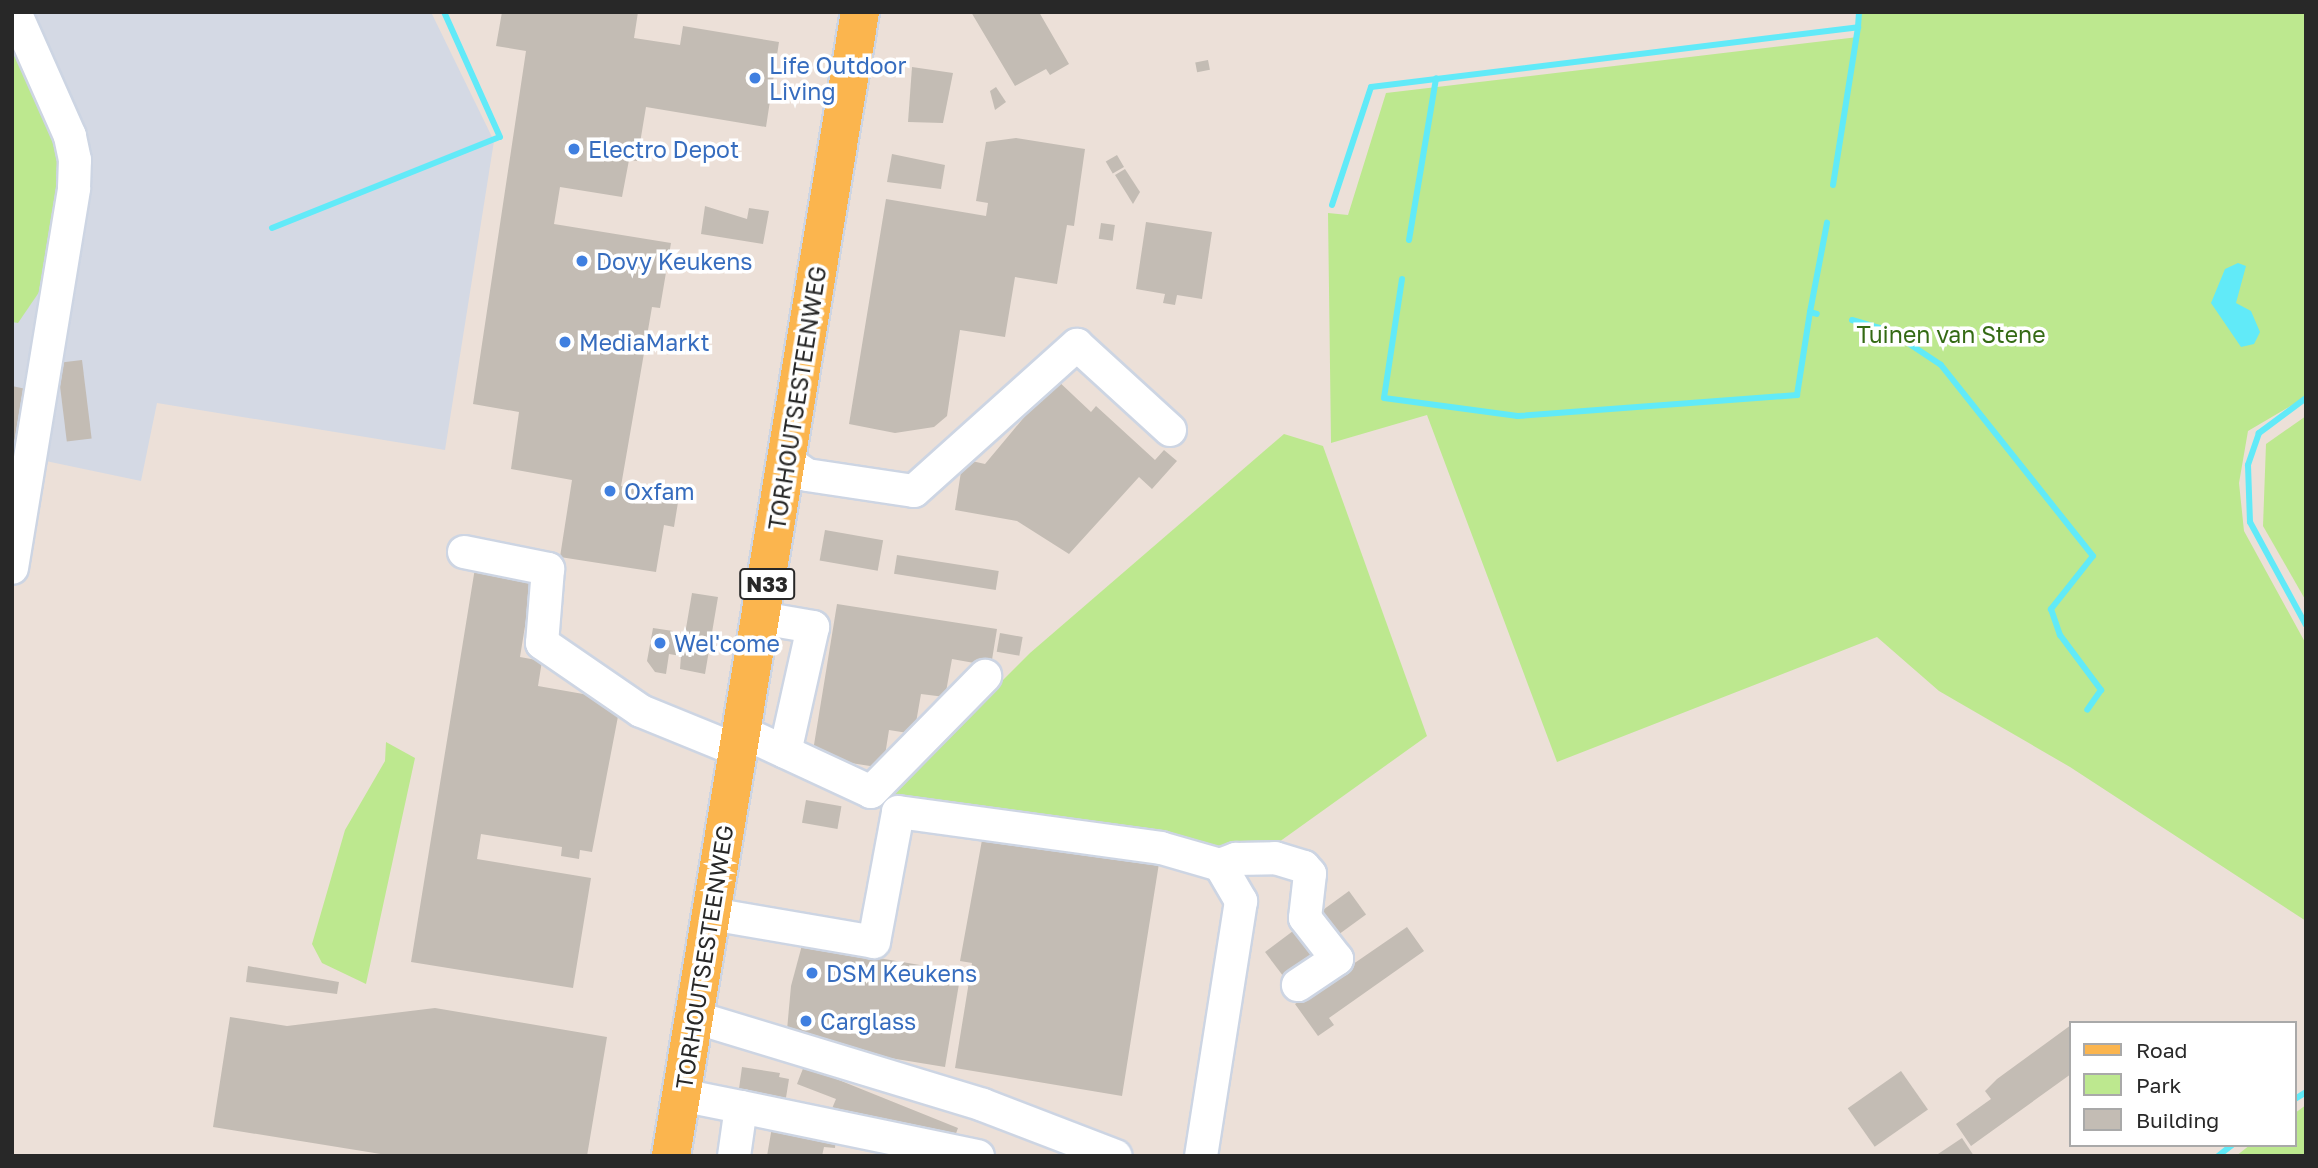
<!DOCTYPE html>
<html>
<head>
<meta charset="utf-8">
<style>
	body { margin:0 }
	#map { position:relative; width:2318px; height:1168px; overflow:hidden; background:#ece0d8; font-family:"Golos Text",sans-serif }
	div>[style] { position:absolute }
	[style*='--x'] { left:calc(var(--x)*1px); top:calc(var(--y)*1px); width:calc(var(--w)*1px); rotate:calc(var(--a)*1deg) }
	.airport>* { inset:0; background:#d4d9e4 }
	.green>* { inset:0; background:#bde88f }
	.water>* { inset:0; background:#61eaf8 }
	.stream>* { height:6px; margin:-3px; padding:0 3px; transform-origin:3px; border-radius:3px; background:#61eaf8 }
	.building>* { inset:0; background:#c3bcb4; transform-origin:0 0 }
	.roads { filter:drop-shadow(2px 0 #cdd5e3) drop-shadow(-2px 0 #cdd5e3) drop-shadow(0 2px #cdd5e3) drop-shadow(0 -2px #cdd5e3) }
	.minor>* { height:32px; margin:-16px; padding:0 16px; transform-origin:16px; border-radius:16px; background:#fff }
	.major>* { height:38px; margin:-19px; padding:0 19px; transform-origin:19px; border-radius:19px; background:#fbb54e }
	.dots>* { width:19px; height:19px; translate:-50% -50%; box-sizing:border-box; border:4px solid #fff; border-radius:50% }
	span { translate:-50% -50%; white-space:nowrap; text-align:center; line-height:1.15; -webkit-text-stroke:7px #fff; paint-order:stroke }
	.shield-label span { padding:2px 5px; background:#fff; border:2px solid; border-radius:5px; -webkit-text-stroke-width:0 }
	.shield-label { font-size:21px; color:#282828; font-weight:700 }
	.shop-label { font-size:23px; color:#366cbe }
	.left { translate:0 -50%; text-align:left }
	.park-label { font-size:23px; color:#346a14 }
	.street-label { font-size:23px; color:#282828 }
	.frame { position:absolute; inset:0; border:14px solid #282828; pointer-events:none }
	.legend { position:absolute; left:2069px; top:1021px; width:228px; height:126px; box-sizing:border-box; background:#fff; border:2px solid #a9a9a9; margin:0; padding:9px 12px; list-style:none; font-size:21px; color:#282828 }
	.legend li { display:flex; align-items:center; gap:14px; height:35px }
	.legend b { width:35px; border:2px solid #a9a9a9 }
</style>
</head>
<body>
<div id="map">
	<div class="airport">
		<div style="clip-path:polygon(12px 12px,431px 12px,494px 141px,445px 450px,157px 403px,141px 481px,41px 460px,12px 478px)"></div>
	</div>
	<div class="green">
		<div style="clip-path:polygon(1860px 12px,2306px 12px,2306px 397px,2248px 431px,2239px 483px,2244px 531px,2306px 644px,2306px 921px,2070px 767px,1939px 691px,1877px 637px,1557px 762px,1427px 415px,1331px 443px,1328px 213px,1348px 215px,1386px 93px,1858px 37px)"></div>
		<div style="clip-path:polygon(12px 37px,63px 151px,48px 279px,18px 323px,12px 322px)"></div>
		<div style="clip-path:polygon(2306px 416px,2306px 601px,2263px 526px,2266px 444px)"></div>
		<div style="clip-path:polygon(1284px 434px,1323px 446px,1427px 736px,1272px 847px,1211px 847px,880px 803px,1030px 653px)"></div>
		<div style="clip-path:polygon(386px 742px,415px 758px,366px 984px,322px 963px,312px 944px,345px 830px,385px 761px)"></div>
		<div style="clip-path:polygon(2306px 1105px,2306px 1154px,2236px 1156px,2250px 1145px,2295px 1145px,2295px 1113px)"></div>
	</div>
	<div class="water">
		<div style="clip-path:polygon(2238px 263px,2246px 266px,2236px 303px,2251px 311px,2260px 332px,2254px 344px,2241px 347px,2211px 303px,2225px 269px)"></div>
	</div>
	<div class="stream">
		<div style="--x:1833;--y:185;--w:160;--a:-81"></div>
		<div style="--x:1332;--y:205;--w:124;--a:-71.7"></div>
		<div style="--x:1371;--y:87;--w:491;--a:-7"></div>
		<div style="--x:1858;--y:27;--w:15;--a:-86"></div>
		<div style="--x:272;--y:228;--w:245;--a:-21.8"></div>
		<div style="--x:500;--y:137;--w:137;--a:-114.1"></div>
		<div style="--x:1409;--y:240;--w:164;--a:-80.5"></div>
		<div style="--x:1402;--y:279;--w:120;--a:98.6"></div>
		<div style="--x:1384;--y:398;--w:135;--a:7.7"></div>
		<div style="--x:1518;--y:416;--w:280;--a:-4.3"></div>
		<div style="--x:1797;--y:395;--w:84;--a:-81.1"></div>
		<div style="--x:1810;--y:312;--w:7;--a:16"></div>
		<div style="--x:1810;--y:312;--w:91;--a:-79.2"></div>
		<div style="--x:1852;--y:320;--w:40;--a:16"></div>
		<div style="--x:1890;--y:331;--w:61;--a:33.7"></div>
		<div style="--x:1941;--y:365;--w:244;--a:51.5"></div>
		<div style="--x:2093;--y:556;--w:68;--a:128.4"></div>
		<div style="--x:2051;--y:609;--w:28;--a:71"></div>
		<div style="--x:2060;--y:635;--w:69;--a:53.3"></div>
		<div style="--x:2101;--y:690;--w:24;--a:125"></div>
		<div style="--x:2306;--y:398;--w:59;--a:143.3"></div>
		<div style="--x:2259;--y:433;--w:34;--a:109"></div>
		<div style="--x:2248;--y:465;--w:57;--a:88"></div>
		<div style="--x:2250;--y:522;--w:117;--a:61.5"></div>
		<div style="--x:2295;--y:1099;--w:13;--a:-32"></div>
		<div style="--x:2218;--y:1156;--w:18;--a:-38"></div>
	</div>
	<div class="building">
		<div style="clip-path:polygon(502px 12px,638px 12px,634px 38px,680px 45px,683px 26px,779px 42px,766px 127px,646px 107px,637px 161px,629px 160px,622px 197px,560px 187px,554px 224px,671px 243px,660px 308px,652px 307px,621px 486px,679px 496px,674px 527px,664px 525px,656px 572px,560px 557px,572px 480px,511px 469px,519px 412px,473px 404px,526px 51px,496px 46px)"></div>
		<div style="clip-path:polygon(971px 12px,1039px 12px,1069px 64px,1050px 75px,1046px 69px,1015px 86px)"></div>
		<div style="left:1208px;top:60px;width:10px;height:13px;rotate:79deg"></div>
		<div style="clip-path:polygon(912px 67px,953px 73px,943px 123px,908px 122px)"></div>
		<div style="clip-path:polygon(996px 87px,1006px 102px,995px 110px,990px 91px)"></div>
		<div style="clip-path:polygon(1016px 138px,1085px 149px,1074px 226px,1067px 225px,1057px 284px,1015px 277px,1005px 337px,960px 330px,947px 416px,934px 427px,895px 433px,849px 424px,886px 199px,986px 216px,988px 203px,976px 201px,986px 142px)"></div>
		<div style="clip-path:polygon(892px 154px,945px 165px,941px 189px,887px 182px)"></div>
		<div style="left:1117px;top:155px;width:14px;height:13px;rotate:60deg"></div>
		<div style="clip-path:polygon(1125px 169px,1140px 192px,1133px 204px,1115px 175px)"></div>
		<div style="clip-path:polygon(705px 206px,747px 219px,749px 208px,769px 211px,763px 244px,701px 234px)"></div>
		<div style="clip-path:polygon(1146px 222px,1212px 232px,1202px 299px,1177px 295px,1175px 305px,1163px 303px,1165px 294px,1136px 289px)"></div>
		<div style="left:1101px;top:223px;width:14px;height:16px;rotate:8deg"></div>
		<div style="left:82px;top:360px;width:79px;height:25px;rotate:83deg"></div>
		<div style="clip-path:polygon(1056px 379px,1091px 412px,1096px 406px,1155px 460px,1164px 450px,1177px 461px,1152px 489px,1139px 477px,1069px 554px,1017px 521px,955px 510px,963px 459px,985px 464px)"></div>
		<div style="clip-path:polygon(12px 386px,26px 389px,14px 456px,12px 456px)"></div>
		<div style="left:825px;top:530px;width:59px;height:31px;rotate:10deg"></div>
		<div style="left:897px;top:555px;width:103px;height:19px;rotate:9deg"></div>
		<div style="clip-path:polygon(475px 568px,533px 577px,520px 657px,542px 661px,538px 686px,617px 700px,620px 706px,592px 852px,580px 850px,579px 859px,561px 856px,562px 847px,481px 834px,477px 859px,591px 878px,573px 988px,411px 962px)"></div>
		<div style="clip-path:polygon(692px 593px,718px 597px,705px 674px,680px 669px,681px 656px,669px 654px,666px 674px,655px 672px,647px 661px,653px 628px,673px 631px,672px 638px,684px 640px)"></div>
		<div style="clip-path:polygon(837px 604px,997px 629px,991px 666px,952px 659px,945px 697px,921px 694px,914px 734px,889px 730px,883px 768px,812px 757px)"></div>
		<div style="left:1000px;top:633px;width:23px;height:19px;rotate:10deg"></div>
		<div style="left:806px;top:800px;width:36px;height:23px;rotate:10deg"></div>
		<div style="clip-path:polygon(984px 829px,1160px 857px,1122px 1096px,955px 1068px,972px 963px,960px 961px)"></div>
		<div style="left:1349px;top:891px;width:29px;height:42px;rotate:54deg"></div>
		<div style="left:1301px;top:925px;width:30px;height:45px;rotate:53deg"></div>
		<div style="clip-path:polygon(1407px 927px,1424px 951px,1329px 1018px,1334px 1025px,1318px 1036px,1295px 1004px)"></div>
		<div style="clip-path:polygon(802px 945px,961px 972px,945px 1067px,786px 1041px,791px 986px)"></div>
		<div style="clip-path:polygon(248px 966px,339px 982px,337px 994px,246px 982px)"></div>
		<div style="clip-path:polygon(435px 1008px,607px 1037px,587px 1156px,393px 1156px,213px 1127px,230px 1017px,287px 1026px)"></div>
		<div style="clip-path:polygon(2071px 1025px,2071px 1074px,1971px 1146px,1956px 1124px,1991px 1099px,1985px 1091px,1997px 1079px)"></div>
		<div style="clip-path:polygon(804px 1066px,958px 1128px,951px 1147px,883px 1120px,880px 1126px,828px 1118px,836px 1099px,797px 1084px)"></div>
		<div style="clip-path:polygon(742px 1067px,780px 1073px,779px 1077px,789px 1079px,784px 1110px,738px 1096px)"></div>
		<div style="left:1901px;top:1071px;width:47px;height:65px;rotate:55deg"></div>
		<div style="clip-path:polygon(772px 1127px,836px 1137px,835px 1148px,824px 1147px,822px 1156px,767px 1156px)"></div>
		<div style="clip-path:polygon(1962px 1138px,1974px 1156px,1939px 1156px,1938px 1154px)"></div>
	</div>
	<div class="roads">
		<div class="minor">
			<div style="--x:787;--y:461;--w:24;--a:35"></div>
			<div style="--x:807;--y:475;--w:108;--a:8.5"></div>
			<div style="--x:914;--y:491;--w:219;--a:-41.9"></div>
			<div style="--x:1077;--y:345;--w:126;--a:42.4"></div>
			<div style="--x:464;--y:552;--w:86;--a:11.4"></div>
			<div style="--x:548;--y:569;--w:74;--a:94.6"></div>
			<div style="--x:542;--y:643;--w:120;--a:34.5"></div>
			<div style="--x:641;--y:711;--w:106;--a:22.2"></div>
			<div style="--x:12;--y:568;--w:385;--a:-80.7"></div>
			<div style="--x:74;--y:188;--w:28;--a:-88"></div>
			<div style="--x:75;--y:160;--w:25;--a:-102"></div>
			<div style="--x:70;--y:136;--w:136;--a:-113.9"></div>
			<div style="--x:761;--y:618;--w:53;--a:9.8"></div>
			<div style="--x:813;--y:627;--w:128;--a:102.6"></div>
			<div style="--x:742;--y:732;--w:142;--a:24.9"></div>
			<div style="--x:871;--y:792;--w:163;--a:-45.5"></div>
			<div style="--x:1220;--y:865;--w:17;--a:-21"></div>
			<div style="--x:1236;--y:859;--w:39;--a:-1"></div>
			<div style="--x:1275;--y:858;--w:30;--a:17"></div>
			<div style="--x:1304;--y:867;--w:9;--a:49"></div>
			<div style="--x:1310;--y:874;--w:44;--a:96.5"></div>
			<div style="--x:1305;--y:918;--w:52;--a:52"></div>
			<div style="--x:1337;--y:959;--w:47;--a:146.3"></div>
			<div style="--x:711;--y:914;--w:165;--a:9.7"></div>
			<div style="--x:874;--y:942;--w:132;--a:-79.5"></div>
			<div style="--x:898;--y:812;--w:265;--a:7.8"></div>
			<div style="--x:1161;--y:848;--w:61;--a:16.1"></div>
			<div style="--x:1220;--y:865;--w:42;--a:59.7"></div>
			<div style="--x:1241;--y:901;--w:258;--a:98.9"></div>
			<div style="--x:694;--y:1017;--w:302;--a:16.9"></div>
			<div style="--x:983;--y:1105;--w:142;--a:21"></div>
			<div style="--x:681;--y:1095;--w:61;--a:11.3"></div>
			<div style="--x:741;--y:1107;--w:49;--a:98.1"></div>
			<div style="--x:741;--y:1107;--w:242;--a:11.7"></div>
		</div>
		<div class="major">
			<div style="--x:671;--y:1156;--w:1160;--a:-80.62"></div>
		</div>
	</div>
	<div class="dots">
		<div style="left:755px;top:78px;background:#3f7fe0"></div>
		<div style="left:574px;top:149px;background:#3f7fe0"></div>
		<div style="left:582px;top:261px;background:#3f7fe0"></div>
		<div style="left:565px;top:342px;background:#3f7fe0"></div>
		<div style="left:610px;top:491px;background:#3f7fe0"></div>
		<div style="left:660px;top:643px;background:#3f7fe0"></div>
		<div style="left:812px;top:973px;background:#3f7fe0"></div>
		<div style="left:806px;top:1021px;background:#3f7fe0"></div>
	</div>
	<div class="shield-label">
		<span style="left:767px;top:584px">N33</span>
	</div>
	<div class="shop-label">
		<span class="left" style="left:769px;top:78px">Life Outdoor<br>Living</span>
		<span class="left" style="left:588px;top:149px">Electro Depot</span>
		<span class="left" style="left:596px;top:261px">Dovy Keukens</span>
		<span class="left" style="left:579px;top:342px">MediaMarkt</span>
		<span class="left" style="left:624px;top:491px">Oxfam</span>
		<span class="left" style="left:674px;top:643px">Wel'come</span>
		<span class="left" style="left:826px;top:973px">DSM Keukens</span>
		<span class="left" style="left:820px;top:1021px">Carglass</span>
	</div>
	<div class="park-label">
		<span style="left:1951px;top:334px">Tuinen van Stene</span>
	</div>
	<div class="street-label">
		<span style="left:797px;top:398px;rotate:-81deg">TORHOUTSESTEENWEG</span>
		<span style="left:704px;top:957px;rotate:-81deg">TORHOUTSESTEENWEG</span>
	</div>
	<div class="frame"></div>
	<ul class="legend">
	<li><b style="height:9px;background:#fbb54e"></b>Road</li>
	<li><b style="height:19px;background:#bde88f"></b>Park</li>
	<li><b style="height:19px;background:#c3bcb4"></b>Building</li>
	</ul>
</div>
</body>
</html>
